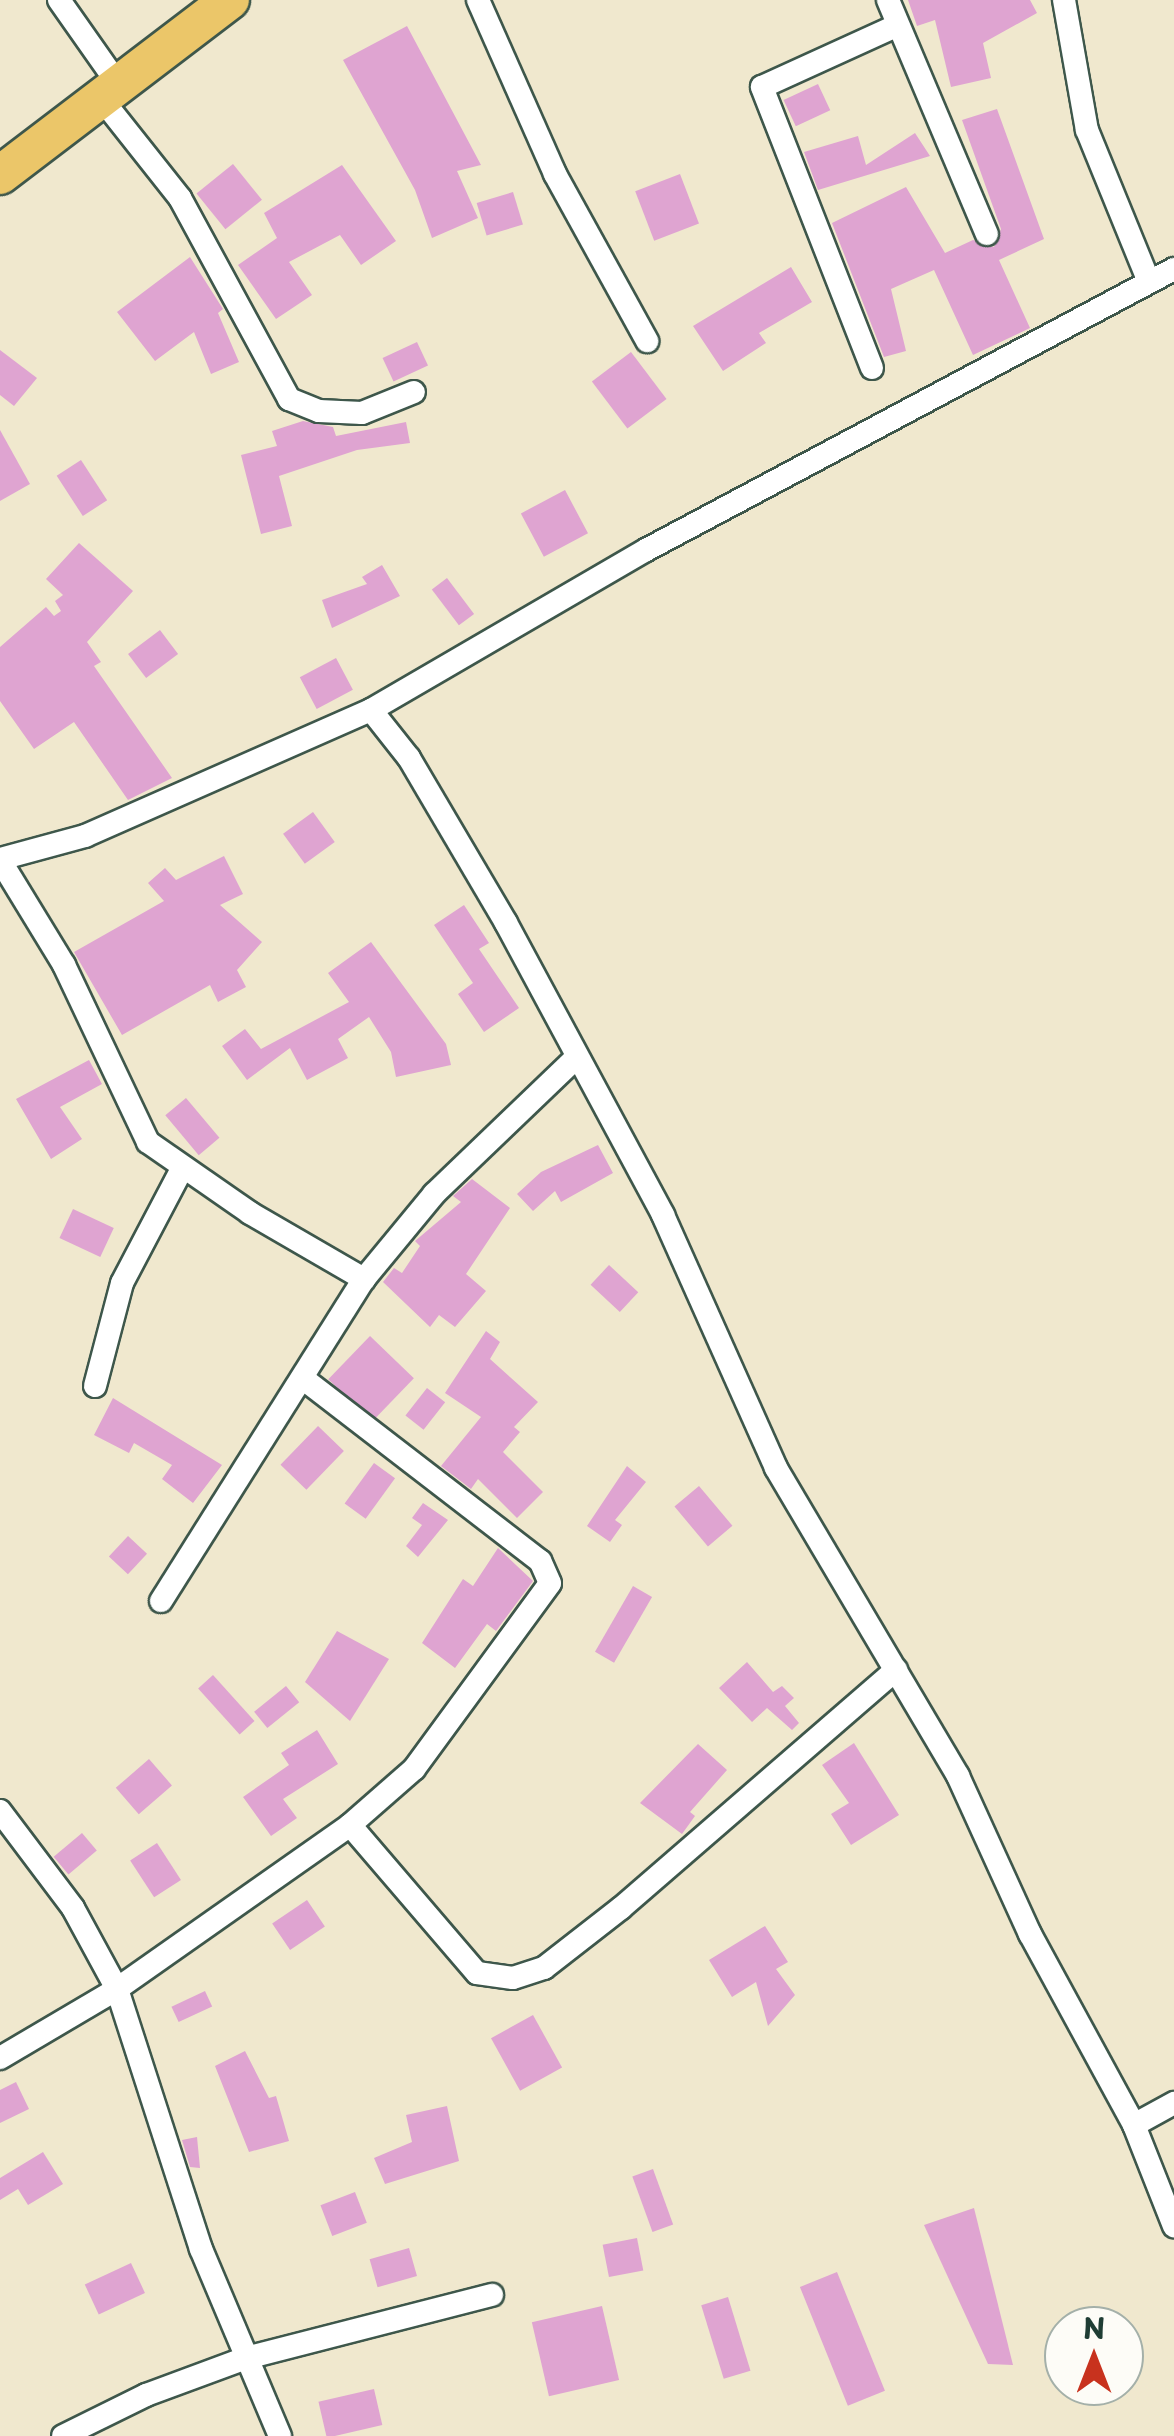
<!DOCTYPE html>
<html>
<head>
<meta charset="utf-8">
<style>
	body { margin:0 }
	#map { position:relative; width:1174px; height:2436px; overflow:hidden; background:#f0e8ce; font-family:"Playpen Sans",sans-serif }
	div>[style] { position:absolute }
	[style*='--x'] { left:calc(var(--x)*1px); top:calc(var(--y)*1px); width:calc(var(--w)*1px); rotate:calc(var(--a)*1deg) }
	.building>* { inset:0; background:#dfa4d1; transform-origin:0 0 }
	.roads { filter:drop-shadow(2px 0 #3e574b) drop-shadow(-2px 0 #3e574b) drop-shadow(0 2px #3e574b) drop-shadow(0 -2px #3e574b) }
	.minor>* { height:22px; margin:-11px; padding:0 11px; transform-origin:11px; border-radius:11px; background:#fff }
	.trunk>* { height:38px; margin:-19px; padding:0 19px; transform-origin:19px; border-radius:19px; background:#ebc669 }
	span { translate:-50% -50%; white-space:nowrap; text-align:center; line-height:1.15; -webkit-text-stroke:10px #fdfcf7; paint-order:stroke }
	.north { position:absolute; left:1044px; top:2306px; width:100px; height:100px; box-sizing:border-box; background:#fdfcf7; border:2px solid #a4b0a9; border-radius:50%; rotate:0deg; font-size:28px; font-weight:700; line-height:40px; text-align:center; color:#1f3d34 }
	.north::after { content:''; display:block; margin:auto; width:35px; height:45px; background:#c8321e; clip-path:polygon(50% 0,100% 100%,50% 72%,0 100%) }
</style>
</head>
<body>
<div id="map">
	<div class="building">
		<div style="clip-path:polygon(908px 0,1030px 0,1037px 13px,983px 43px,991px 78px,951px 87px,935px 20px,917px 26px)"></div>
		<div style="clip-path:polygon(407px 26px,481px 165px,457px 171px,478px 218px,432px 238px,415px 190px,343px 60px)"></div>
		<div style="left:818px;top:84px;width:29px;height:38px;rotate:65deg"></div>
		<div style="clip-path:polygon(997px 109px,1044px 239px,999px 260px,1030px 328px,973px 355px,934px 270px,891px 289px,906px 351px,884px 357px,832px 223px,906px 187px,945px 253px,973px 240px,994px 247px,1001px 229px,962px 120px)"></div>
		<div style="clip-path:polygon(915px 133px,930px 156px,818px 190px,804px 152px,858px 136px,866px 165px)"></div>
		<div style="left:233px;top:164px;width:46px;height:47px;rotate:51deg"></div>
		<div style="clip-path:polygon(342px 165px,396px 241px,361px 265px,340px 235px,289px 262px,312px 295px,276px 319px,238px 265px,277px 238px,264px 213px)"></div>
		<div style="left:680px;top:174px;width:53px;height:48px;rotate:69deg"></div>
		<div style="left:513px;top:192px;width:34px;height:38px;rotate:73deg"></div>
		<div style="clip-path:polygon(190px 257px,223px 309px,218px 313px,239px 362px,211px 374px,194px 332px,155px 361px,117px 312px)"></div>
		<div style="clip-path:polygon(791px 267px,812px 302px,759px 333px,766px 343px,723px 371px,693px 326px)"></div>
		<div style="left:417px;top:342px;width:26px;height:38px;rotate:65deg"></div>
		<div style="clip-path:polygon(0 350px,37px 378px,14px 406px,0 395px)"></div>
		<div style="left:631px;top:352px;width:59px;height:49px;rotate:53deg"></div>
		<div style="clip-path:polygon(303px 421px,333px 427px,336px 436px,406px 422px,410px 443px,357px 450px,279px 476px,292px 526px,261px 534px,241px 455px,277px 446px,272px 431px)"></div>
		<div style="clip-path:polygon(0 430px,30px 484px,0 501px)"></div>
		<div style="left:81px;top:460px;width:48px;height:29px;rotate:57deg"></div>
		<div style="left:565px;top:490px;width:49px;height:50px;rotate:62deg"></div>
		<div style="clip-path:polygon(79px 543px,133px 591px,87px 642px,101px 662px,94px 666px,172px 778px,128px 800px,74px 722px,34px 749px,0 701px,0 647px,46px 607px,54px 616px,61px 611px,55px 601px,63px 595px,46px 579px)"></div>
		<div style="clip-path:polygon(382px 565px,400px 596px,332px 628px,322px 600px,367px 584px,362px 577px)"></div>
		<div style="left:447px;top:578px;width:45px;height:19px;rotate:53deg"></div>
		<div style="left:160px;top:630px;width:30px;height:40px;rotate:53deg"></div>
		<div style="left:336px;top:658px;width:36px;height:41px;rotate:62deg"></div>
		<div style="left:313px;top:812px;width:37px;height:37px;rotate:54deg"></div>
		<div style="clip-path:polygon(224px 856px,243px 894px,220px 905px,262px 942px,237px 970px,246px 987px,218px 1002px,210px 985px,122px 1035px,74px 952px,164px 901px,148px 883px,165px 868px,176px 880px)"></div>
		<div style="clip-path:polygon(464px 905px,489px 943px,479px 949px,519px 1008px,484px 1032px,458px 994px,473px 983px,434px 925px)"></div>
		<div style="clip-path:polygon(371px 942px,446px 1044px,451px 1065px,396px 1077px,391px 1052px,369px 1017px,338px 1039px,348px 1058px,307px 1080px,290px 1048px,247px 1080px,222px 1046px,245px 1029px,261px 1049px,349px 1002px,328px 973px)"></div>
		<div style="clip-path:polygon(89px 1060px,102px 1084px,60px 1107px,82px 1139px,51px 1159px,16px 1099px)"></div>
		<div style="left:186px;top:1098px;width:52px;height:27px;rotate:50deg"></div>
		<div style="clip-path:polygon(598px 1145px,613px 1173px,561px 1202px,555px 1191px,533px 1211px,517px 1194px,541px 1172px)"></div>
		<div style="clip-path:polygon(472px 1179px,510px 1208px,466px 1274px,486px 1291px,455px 1327px,439px 1315px,430px 1327px,383px 1282px,394px 1268px,402px 1273px,420px 1246px,415px 1241px,461px 1202px,453px 1196px)"></div>
		<div style="left:73px;top:1209px;width:45px;height:32px;rotate:25deg"></div>
		<div style="left:609px;top:1265px;width:40px;height:27px;rotate:43deg"></div>
		<div style="clip-path:polygon(486px 1331px,500px 1342px,490px 1359px,538px 1402px,514px 1427px,520px 1432px,503px 1452px,543px 1492px,517px 1518px,478px 1479px,471px 1489px,441px 1466px,481px 1417px,445px 1393px)"></div>
		<div style="left:370px;top:1336px;width:61px;height:60px;rotate:44deg"></div>
		<div style="left:427px;top:1388px;width:23px;height:35px;rotate:38deg"></div>
		<div style="clip-path:polygon(113px 1398px,222px 1465px,193px 1503px,162px 1479px,172px 1465px,134px 1443px,129px 1453px,94px 1435px)"></div>
		<div style="left:318px;top:1426px;width:36px;height:54px;rotate:44deg"></div>
		<div style="left:374px;top:1463px;width:26px;height:50px;rotate:36deg"></div>
		<div style="clip-path:polygon(627px 1466px,646px 1482px,615px 1520px,622px 1525px,610px 1542px,587px 1526px)"></div>
		<div style="left:699px;top:1486px;width:52px;height:32px;rotate:50deg"></div>
		<div style="clip-path:polygon(423px 1503px,448px 1520px,418px 1557px,406px 1546px,422px 1525px,412px 1518px)"></div>
		<div style="left:128px;top:1536px;width:26px;height:28px;rotate:43deg"></div>
		<div style="clip-path:polygon(498px 1548px,533px 1581px,496px 1631px,487px 1624px,455px 1668px,422px 1643px,463px 1579px,473px 1586px)"></div>
		<div style="left:633px;top:1586px;width:22px;height:76px;rotate:30deg"></div>
		<div style="clip-path:polygon(337px 1631px,389px 1659px,350px 1721px,305px 1682px)"></div>
		<div style="clip-path:polygon(747px 1662px,773px 1692px,782px 1686px,794px 1698px,785px 1706px,799px 1723px,792px 1730px,767px 1708px,752px 1722px,719px 1688px)"></div>
		<div style="left:213px;top:1675px;width:62px;height:20px;rotate:48deg"></div>
		<div style="left:286px;top:1686px;width:21px;height:41px;rotate:51deg"></div>
		<div style="clip-path:polygon(317px 1730px,338px 1764px,283px 1799px,297px 1818px,271px 1836px,243px 1797px,289px 1765px,281px 1753px)"></div>
		<div style="clip-path:polygon(854px 1743px,899px 1815px,851px 1845px,831px 1814px,849px 1803px,822px 1765px)"></div>
		<div style="clip-path:polygon(698px 1744px,727px 1770px,690px 1812px,695px 1816px,682px 1834px,640px 1803px)"></div>
		<div style="left:149px;top:1759px;width:35px;height:44px;rotate:49deg"></div>
		<div style="left:82px;top:1833px;width:23px;height:37px;rotate:50deg"></div>
		<div style="left:157px;top:1843px;width:44px;height:32px;rotate:57deg"></div>
		<div style="left:307px;top:1900px;width:32px;height:42px;rotate:56deg"></div>
		<div style="clip-path:polygon(765px 1926px,788px 1962px,776px 1969px,795px 1995px,768px 2026px,756px 1982px,732px 1997px,709px 1960px)"></div>
		<div style="left:205px;top:1991px;width:17px;height:37px;rotate:65deg"></div>
		<div style="left:533px;top:2015px;width:60px;height:48px;rotate:61deg"></div>
		<div style="clip-path:polygon(245px 2051px,269px 2098px,276px 2096px,289px 2141px,249px 2152px,215px 2066px)"></div>
		<div style="clip-path:polygon(16px 2082px,29px 2109px,0 2123px,0 2090px)"></div>
		<div style="clip-path:polygon(447px 2106px,459px 2161px,385px 2184px,374px 2158px,412px 2142px,406px 2115px)"></div>
		<div style="clip-path:polygon(197px 2137px,200px 2168px,190px 2167px,182px 2140px)"></div>
		<div style="clip-path:polygon(43px 2152px,63px 2184px,28px 2205px,18px 2189px,0 2200px,0 2178px)"></div>
		<div style="left:653px;top:2169px;width:59px;height:22px;rotate:70deg"></div>
		<div style="left:355px;top:2192px;width:33px;height:37px;rotate:69deg"></div>
		<div style="clip-path:polygon(974px 2208px,1013px 2365px,988px 2364px,924px 2225px)"></div>
		<div style="left:637px;top:2238px;width:33px;height:35px;rotate:79deg"></div>
		<div style="left:409px;top:2248px;width:29px;height:41px;rotate:74deg"></div>
		<div style="left:131px;top:2263px;width:33px;height:51px;rotate:65deg"></div>
		<div style="left:837px;top:2272px;width:128px;height:40px;rotate:68deg"></div>
		<div style="left:728px;top:2297px;width:77px;height:28px;rotate:73deg"></div>
		<div style="left:602px;top:2306px;width:76px;height:72px;rotate:77deg"></div>
		<div style="left:374px;top:2389px;width:37px;height:57px;rotate:77deg"></div>
	</div>
	<div class="roads">
		<div class="minor">
			<div style="--x:59;--y:0;--w:103;--a:54.9"></div>
			<div style="--x:478;--y:0;--w:190;--a:66.1"></div>
			<div style="--x:555;--y:174;--w:191;--a:61.1"></div>
			<div style="--x:888;--y:0;--w:254;--a:67.1"></div>
			<div style="--x:1064;--y:0;--w:132;--a:80"></div>
			<div style="--x:1087;--y:130;--w:164;--a:67.8"></div>
			<div style="--x:100;--y:97;--w:129;--a:51.6"></div>
			<div style="--x:180;--y:198;--w:229;--a:61.5"></div>
			<div style="--x:289;--y:399;--w:32;--a:22"></div>
			<div style="--x:319;--y:411;--w:43;--a:2.7"></div>
			<div style="--x:362;--y:413;--w:56;--a:-22"></div>
			<div style="--x:872;--y:368;--w:302;--a:-111.4"></div>
			<div style="--x:762;--y:87;--w:149;--a:-24.5"></div>
			<div style="--x:371;--y:710;--w:318;--a:-30.2"></div>
			<div style="--x:646;--y:550;--w:598;--a:-28.02"></div>
			<div style="--x:0;--y:859;--w:88;--a:-15.1"></div>
			<div style="--x:85;--y:836;--w:313;--a:-23.8"></div>
			<div style="--x:371;--y:710;--w:61;--a:51.6"></div>
			<div style="--x:409;--y:758;--w:191;--a:59.5"></div>
			<div style="--x:506;--y:923;--w:332;--a:61.7"></div>
			<div style="--x:663;--y:1215;--w:277;--a:65.9"></div>
			<div style="--x:776;--y:1468;--w:358;--a:59.4"></div>
			<div style="--x:958;--y:1776;--w:174;--a:65.5"></div>
			<div style="--x:1030;--y:1934;--w:217;--a:61.4"></div>
			<div style="--x:1134;--y:2125;--w:109;--a:68.4"></div>
			<div style="--x:0;--y:860;--w:123;--a:58.6"></div>
			<div style="--x:64;--y:965;--w:196;--a:64.6"></div>
			<div style="--x:148;--y:1142;--w:124;--a:34.8"></div>
			<div style="--x:250;--y:1213;--w:132;--a:30.1"></div>
			<div style="--x:95;--y:1386;--w:106;--a:-75.3"></div>
			<div style="--x:122;--y:1283;--w:131;--a:-62.3"></div>
			<div style="--x:161;--y:1601;--w:381;--a:-57.8"></div>
			<div style="--x:364;--y:1279;--w:110;--a:-50.5"></div>
			<div style="--x:434;--y:1194;--w:197;--a:-43.8"></div>
			<div style="--x:0;--y:1811;--w:121;--a:53"></div>
			<div style="--x:73;--y:1908;--w:92;--a:61.5"></div>
			<div style="--x:117;--y:1989;--w:273;--a:72.1"></div>
			<div style="--x:201;--y:2249;--w:203;--a:67.1"></div>
			<div style="--x:350;--y:1825;--w:195;--a:49.4"></div>
			<div style="--x:477;--y:1973;--w:36;--a:8"></div>
			<div style="--x:513;--y:1978;--w:33;--a:-18"></div>
			<div style="--x:544;--y:1968;--w:98;--a:-37.9"></div>
			<div style="--x:621;--y:1908;--w:364;--a:-40.9"></div>
			<div style="--x:0;--y:2058;--w:136;--a:-30.5"></div>
			<div style="--x:117;--y:1989;--w:285;--a:-35.1"></div>
			<div style="--x:350;--y:1825;--w:85;--a:-41.2"></div>
			<div style="--x:414;--y:1769;--w:230;--a:-53.8"></div>
			<div style="--x:550;--y:1583;--w:24;--a:-114"></div>
			<div style="--x:540;--y:1561;--w:300;--a:-142.4"></div>
			<div style="--x:1134;--y:2125;--w:46;--a:-28.8"></div>
			<div style="--x:63;--y:2436;--w:93;--a:-26.3"></div>
			<div style="--x:146;--y:2395;--w:107;--a:-20.3"></div>
			<div style="--x:246;--y:2358;--w:254;--a:-14.4"></div>
		</div>
		<div class="trunk">
			<div style="--x:0;--y:175;--w:289;--a:-37.3"></div>
		</div>
	</div>
	<div class="north">N</div>
</div>
</body>
</html>
